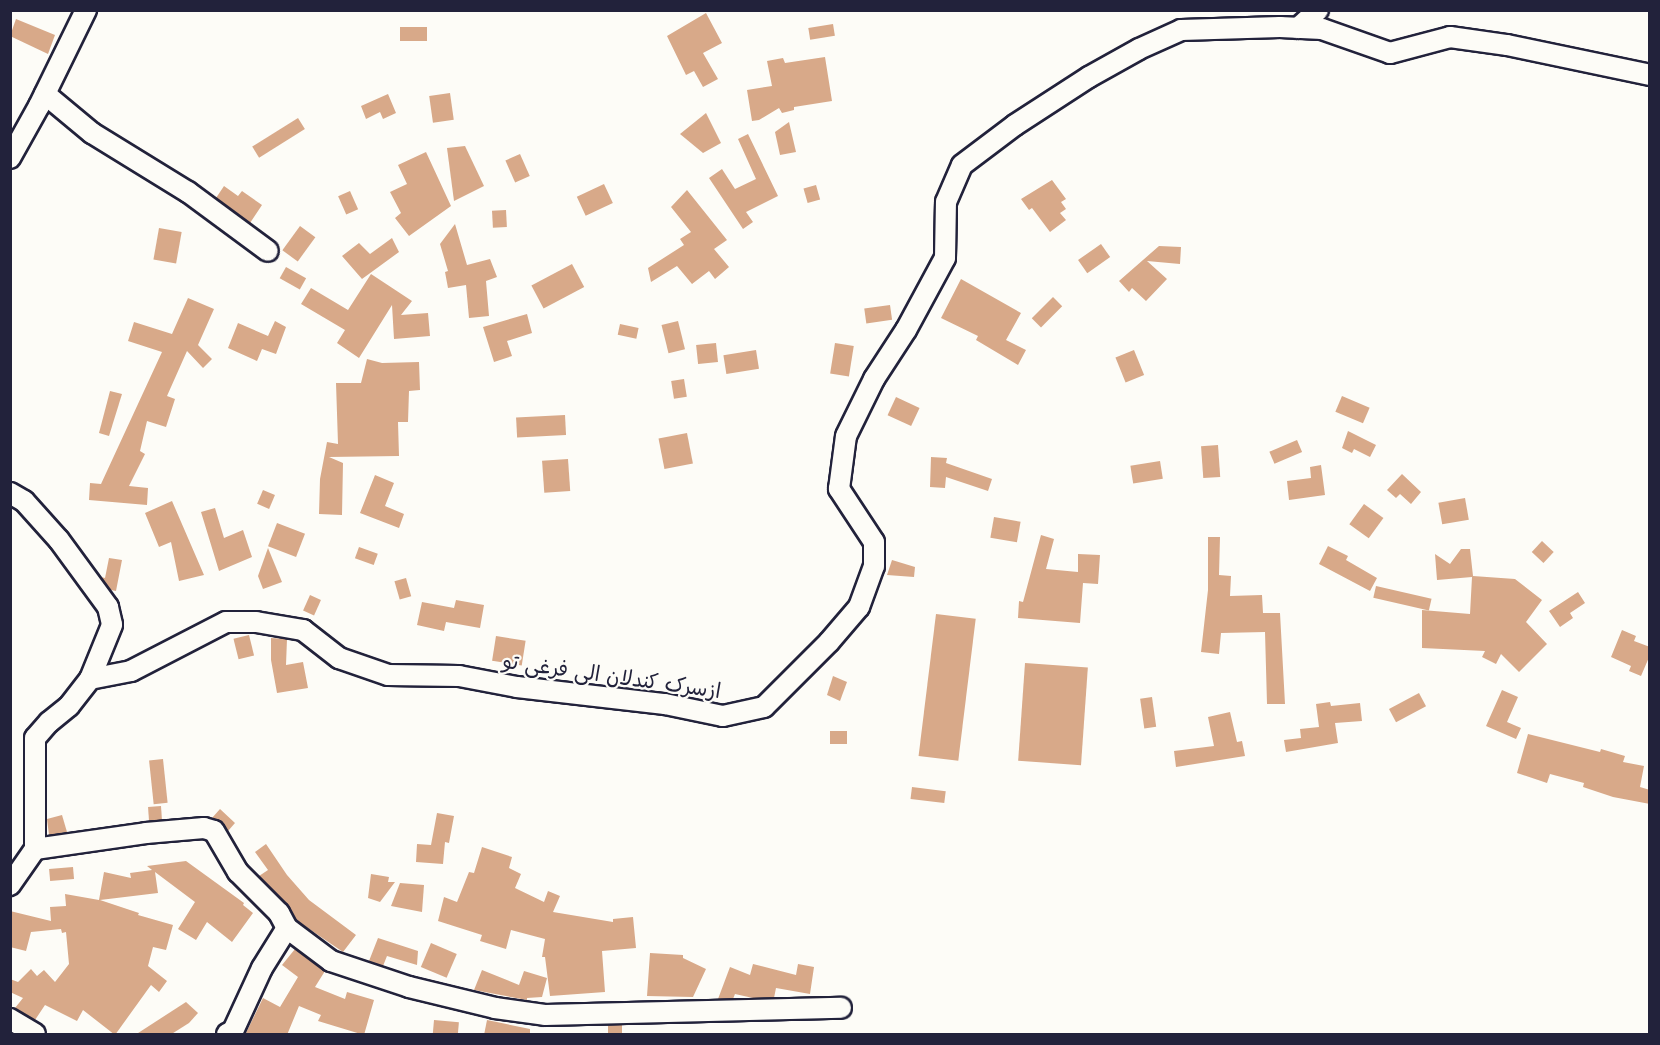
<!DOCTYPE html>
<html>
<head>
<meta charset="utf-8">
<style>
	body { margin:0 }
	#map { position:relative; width:1660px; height:1045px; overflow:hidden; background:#fdfcf7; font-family:Mali,"Playpen Sans Arabic",sans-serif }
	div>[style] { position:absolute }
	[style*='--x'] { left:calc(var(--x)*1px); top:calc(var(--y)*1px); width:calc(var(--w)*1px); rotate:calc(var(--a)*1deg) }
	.building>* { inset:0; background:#d8a989; transform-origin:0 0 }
	.roads { filter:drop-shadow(2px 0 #22223b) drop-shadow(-2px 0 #22223b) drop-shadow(0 2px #22223b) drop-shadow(0 -2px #22223b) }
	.minor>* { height:20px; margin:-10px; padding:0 10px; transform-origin:10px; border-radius:10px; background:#fdfcf7 }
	span { translate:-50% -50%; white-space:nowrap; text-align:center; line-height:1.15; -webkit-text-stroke:4.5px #fdfcf7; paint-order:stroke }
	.street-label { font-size:21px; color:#22223b }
	.frame { position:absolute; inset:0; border:12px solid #22223b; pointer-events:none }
</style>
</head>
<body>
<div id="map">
	<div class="building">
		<div style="clip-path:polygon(706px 13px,722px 43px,703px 53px,718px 79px,703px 87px,694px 71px,686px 75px,667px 36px)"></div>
		<div style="clip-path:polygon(16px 19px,55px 35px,48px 54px,10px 36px)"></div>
		<div style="left:833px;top:24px;width:12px;height:25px;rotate:81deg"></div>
		<div style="left:427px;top:27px;width:14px;height:27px;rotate:90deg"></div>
		<div style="clip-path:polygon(825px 57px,832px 101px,794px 107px,794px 110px,782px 113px,779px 108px,759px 120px,752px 121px,747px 90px,772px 86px,767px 61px,783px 58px,785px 63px)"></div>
		<div style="left:450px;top:93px;width:27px;height:21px;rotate:82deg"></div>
		<div style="clip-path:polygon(388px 94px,396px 113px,383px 119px,380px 112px,366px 119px,361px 106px)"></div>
		<div style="clip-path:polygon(706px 113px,721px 143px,703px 153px,680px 134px)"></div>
		<div style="left:298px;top:118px;width:13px;height:54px;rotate:58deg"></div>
		<div style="clip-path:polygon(789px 122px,796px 152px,780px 155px,775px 132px)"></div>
		<div style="clip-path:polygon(748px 134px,778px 196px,746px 212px,753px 222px,743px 229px,709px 178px,722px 169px,735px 189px,756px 179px,738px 139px)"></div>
		<div style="clip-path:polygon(465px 146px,484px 186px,454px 201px,447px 148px)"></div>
		<div style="clip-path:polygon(426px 152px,451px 206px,409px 236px,395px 218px,401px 213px,390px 192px,407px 184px,398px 165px)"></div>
		<div style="left:520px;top:154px;width:24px;height:16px;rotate:66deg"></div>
		<div style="clip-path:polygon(1052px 180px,1066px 199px,1061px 202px,1066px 209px,1060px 213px,1066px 220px,1050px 232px,1032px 208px,1029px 210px,1021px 199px)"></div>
		<div style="left:604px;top:184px;width:21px;height:30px;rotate:65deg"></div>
		<div style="left:816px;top:185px;width:15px;height:13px;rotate:74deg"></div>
		<div style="clip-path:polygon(224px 186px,238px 196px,242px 191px,262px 205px,250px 223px,216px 198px)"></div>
		<div style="clip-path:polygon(687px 190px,727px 240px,714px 249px,729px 267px,715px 279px,709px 271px,692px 284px,677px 266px,651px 282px,648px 268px,684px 245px,680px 239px,691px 232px,671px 207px)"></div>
		<div style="left:350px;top:191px;width:20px;height:13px;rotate:66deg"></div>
		<div style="left:506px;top:210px;width:17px;height:14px;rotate:87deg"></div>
		<div style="clip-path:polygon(455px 224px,467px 265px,490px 259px,497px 277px,486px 281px,489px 316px,469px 318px,466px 285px,448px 288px,445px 272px,448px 271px,440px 244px)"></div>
		<div style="left:300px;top:226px;width:19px;height:30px;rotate:36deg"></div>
		<div style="left:159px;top:228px;width:23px;height:32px;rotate:10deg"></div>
		<div style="clip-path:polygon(392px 238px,399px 252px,362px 279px,342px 256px,359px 243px,370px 254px)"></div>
		<div style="left:1101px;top:244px;width:16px;height:28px;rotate:55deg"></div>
		<div style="clip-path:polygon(1159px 246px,1181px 247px,1180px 264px,1147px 261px,1167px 279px,1146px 301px,1132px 288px,1129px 292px,1119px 281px)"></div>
		<div style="left:572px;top:264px;width:26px;height:46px;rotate:62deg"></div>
		<div style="left:286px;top:267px;width:23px;height:13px;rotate:29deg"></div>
		<div style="clip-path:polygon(371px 274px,412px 301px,401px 315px,428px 313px,430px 336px,394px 339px,392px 305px,359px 358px,337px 343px,345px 330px,301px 304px,311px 288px,348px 310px)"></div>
		<div style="clip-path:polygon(961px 279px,1021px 313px,1006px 340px,1026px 350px,1018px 365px,976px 340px,978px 336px,941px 318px)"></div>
		<div style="left:1053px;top:297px;width:13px;height:30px;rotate:45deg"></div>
		<div style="clip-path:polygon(188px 298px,214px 309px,198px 345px,212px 359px,203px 368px,187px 351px,167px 396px,175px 399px,166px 427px,147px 421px,140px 451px,145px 454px,129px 486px,148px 488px,147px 505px,89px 500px,90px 483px,101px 484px,162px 352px,128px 341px,134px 322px,172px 334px)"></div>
		<div style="left:890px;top:305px;width:15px;height:26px;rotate:82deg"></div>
		<div style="clip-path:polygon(527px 314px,532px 333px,507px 341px,512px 356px,494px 362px,483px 327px)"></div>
		<div style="clip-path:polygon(275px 321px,286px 327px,276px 354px,262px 349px,257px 361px,228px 348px,238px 323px,268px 336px)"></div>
		<div style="left:678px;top:321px;width:29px;height:17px;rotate:76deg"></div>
		<div style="left:620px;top:324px;width:19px;height:11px;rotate:12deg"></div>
		<div style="left:716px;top:343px;width:19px;height:20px;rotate:84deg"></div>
		<div style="left:835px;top:343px;width:19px;height:31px;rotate:9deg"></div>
		<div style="left:756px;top:350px;width:19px;height:33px;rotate:81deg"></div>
		<div style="left:1134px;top:350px;width:27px;height:20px;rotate:68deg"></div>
		<div style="clip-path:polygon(367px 359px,382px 363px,419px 362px,420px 390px,409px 391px,408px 422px,398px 422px,399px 456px,329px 457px,343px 463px,342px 515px,319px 514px,320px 479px,327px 442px,338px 444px,336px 383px,361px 383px)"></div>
		<div style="left:684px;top:379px;width:18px;height:13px;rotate:81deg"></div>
		<div style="clip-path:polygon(110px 391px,122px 394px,109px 436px,99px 433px)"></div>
		<div style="left:1342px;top:396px;width:30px;height:17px;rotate:23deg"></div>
		<div style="left:896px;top:397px;width:26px;height:20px;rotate:25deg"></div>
		<div style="left:565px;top:415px;width:20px;height:49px;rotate:87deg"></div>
		<div style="clip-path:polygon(1348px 431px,1376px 445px,1370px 457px,1354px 449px,1352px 453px,1342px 448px)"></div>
		<div style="left:687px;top:433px;width:31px;height:29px;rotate:79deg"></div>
		<div style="left:1297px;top:440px;width:13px;height:30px;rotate:67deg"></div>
		<div style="left:1218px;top:445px;width:32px;height:17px;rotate:86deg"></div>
		<div style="clip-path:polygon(931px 457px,947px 458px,946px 463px,992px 479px,988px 491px,946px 477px,945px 488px,930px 487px)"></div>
		<div style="left:568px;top:459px;width:32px;height:26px;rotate:86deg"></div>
		<div style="left:1160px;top:461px;width:18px;height:30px;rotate:81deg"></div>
		<div style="clip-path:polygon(1321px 465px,1325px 495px,1289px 500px,1287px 481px,1311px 478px,1310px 467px)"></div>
		<div style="clip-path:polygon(1402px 474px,1421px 492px,1411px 504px,1400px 494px,1396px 498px,1387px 490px)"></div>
		<div style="clip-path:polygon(375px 475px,394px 483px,385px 506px,404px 514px,399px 528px,360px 513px)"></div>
		<div style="left:263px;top:490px;width:13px;height:15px;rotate:23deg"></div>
		<div style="left:1465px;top:498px;width:22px;height:27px;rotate:80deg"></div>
		<div style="clip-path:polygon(172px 501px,204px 575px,179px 581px,171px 542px,159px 547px,145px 513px)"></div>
		<div style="left:1364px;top:504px;width:24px;height:25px;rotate:36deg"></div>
		<div style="clip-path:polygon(215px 508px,224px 538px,243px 530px,252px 557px,219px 571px,201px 512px)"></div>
		<div style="left:994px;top:517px;width:27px;height:21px;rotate:10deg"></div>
		<div style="left:277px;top:523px;width:30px;height:25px;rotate:21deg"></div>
		<div style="clip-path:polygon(1041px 535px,1054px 539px,1046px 569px,1078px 572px,1078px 554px,1100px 555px,1098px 584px,1083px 583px,1080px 623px,1018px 618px,1019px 601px,1023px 602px)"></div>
		<div style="clip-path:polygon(1208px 537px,1220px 537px,1219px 575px,1231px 576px,1230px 596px,1262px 595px,1263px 613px,1280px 613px,1285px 704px,1267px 704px,1265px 632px,1221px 633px,1219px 654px,1201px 652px,1208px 590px)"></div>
		<div style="left:1542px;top:541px;width:16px;height:15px;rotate:43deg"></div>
		<div style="clip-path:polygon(1328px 546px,1348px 556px,1346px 560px,1377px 578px,1370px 591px,1319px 564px)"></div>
		<div style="left:359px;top:547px;width:20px;height:12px;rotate:20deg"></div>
		<div style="clip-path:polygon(268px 548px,282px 582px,263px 589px,258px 576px)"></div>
		<div style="clip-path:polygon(1461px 549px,1470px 549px,1473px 576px,1515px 579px,1542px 600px,1526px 622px,1547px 644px,1519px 672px,1501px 654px,1496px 664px,1482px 657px,1485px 651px,1422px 648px,1422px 610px,1470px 614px,1472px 577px,1437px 580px,1435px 554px,1450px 564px)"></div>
		<div style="clip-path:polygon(109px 558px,122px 560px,116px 591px,111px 590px,101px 577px,105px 578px)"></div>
		<div style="clip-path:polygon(892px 560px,915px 567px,914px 577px,887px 575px)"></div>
		<div style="left:406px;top:578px;width:19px;height:12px;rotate:74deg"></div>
		<div style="left:1376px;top:586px;width:57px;height:12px;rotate:13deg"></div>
		<div style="clip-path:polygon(1578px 592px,1585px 603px,1570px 613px,1573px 618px,1560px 627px,1549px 611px)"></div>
		<div style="left:310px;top:595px;width:12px;height:17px;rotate:24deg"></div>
		<div style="clip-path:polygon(456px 600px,484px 605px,480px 628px,446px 622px,444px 631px,417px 625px,422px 602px,454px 608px)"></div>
		<div style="left:936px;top:614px;width:40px;height:143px;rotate:7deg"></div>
		<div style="clip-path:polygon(1622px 630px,1636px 636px,1634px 641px,1650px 647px,1650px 655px,1641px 676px,1629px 671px,1631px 666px,1611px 657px)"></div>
		<div style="left:249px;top:635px;width:21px;height:16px;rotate:76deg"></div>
		<div style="left:496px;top:636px;width:30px;height:25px;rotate:9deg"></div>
		<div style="clip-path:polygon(271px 638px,287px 639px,286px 665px,303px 662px,308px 688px,277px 693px,271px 660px)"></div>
		<div style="left:1025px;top:663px;width:63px;height:98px;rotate:4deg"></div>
		<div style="clip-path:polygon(833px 676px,847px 682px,840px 701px,827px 695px)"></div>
		<div style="clip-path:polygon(1502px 690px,1518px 697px,1507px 722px,1521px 728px,1516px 739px,1486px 726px)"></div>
		<div style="left:1419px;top:693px;width:15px;height:34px;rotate:62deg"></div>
		<div style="left:1152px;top:697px;width:30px;height:12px;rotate:82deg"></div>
		<div style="clip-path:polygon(1330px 702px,1331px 706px,1360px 703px,1362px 721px,1335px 723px,1338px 743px,1286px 752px,1284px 740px,1301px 738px,1300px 729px,1319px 727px,1316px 704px)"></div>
		<div style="clip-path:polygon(1230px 712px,1237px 742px,1242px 741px,1245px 756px,1176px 767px,1174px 751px,1214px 746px,1208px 717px)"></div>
		<div style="left:830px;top:731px;width:17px;height:13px"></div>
		<div style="clip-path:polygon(1528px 734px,1600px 752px,1601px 749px,1625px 756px,1623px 762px,1644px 766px,1640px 787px,1650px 790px,1650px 804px,1613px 797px,1583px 787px,1584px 783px,1550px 774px,1547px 783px,1517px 773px)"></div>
		<div style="left:163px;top:759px;width:44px;height:14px;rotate:84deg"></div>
		<div style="left:912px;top:787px;width:34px;height:12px;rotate:7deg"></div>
		<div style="left:161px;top:806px;width:14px;height:13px;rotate:86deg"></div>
		<div style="clip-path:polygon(220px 809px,235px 823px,228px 831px,224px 824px,212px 818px)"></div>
		<div style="clip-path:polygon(437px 813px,454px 816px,449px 843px,445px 842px,443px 864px,416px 862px,417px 844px,431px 845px)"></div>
		<div style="clip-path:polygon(62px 815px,67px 832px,49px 835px,47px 819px)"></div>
		<div style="clip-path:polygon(266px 844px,287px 875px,309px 900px,356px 935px,343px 952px,296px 920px,287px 905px,259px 876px,268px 870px,255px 852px)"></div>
		<div style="clip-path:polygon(482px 847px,512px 857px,509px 868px,521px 874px,515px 888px,544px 902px,548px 891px,560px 896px,553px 912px,613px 922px,613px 919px,633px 917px,636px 948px,602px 951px,605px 992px,550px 996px,545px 957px,542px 957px,545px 939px,511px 930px,506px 949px,480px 941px,482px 935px,438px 921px,444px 897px,457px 902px,469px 872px,474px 873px)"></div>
		<div style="clip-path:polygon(186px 861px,244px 903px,243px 905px,253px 913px,232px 942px,207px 922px,196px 940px,178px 929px,195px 902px,155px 872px,158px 893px,100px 900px,139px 913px,138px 915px,173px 925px,166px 950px,153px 947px,148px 966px,167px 981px,159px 992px,151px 985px,115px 1035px,83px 1010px,77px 1021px,45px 1005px,35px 1020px,15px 1008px,23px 998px,10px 992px,10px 979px,18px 982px,31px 969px,37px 976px,44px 970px,55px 982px,69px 964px,66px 932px,62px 933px,61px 929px,31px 932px,26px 951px,10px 947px,10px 911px,51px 921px,50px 907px,66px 906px,65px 894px,99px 900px,104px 872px,131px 878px,130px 873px,152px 870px,147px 866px)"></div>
		<div style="left:73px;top:867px;width:12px;height:24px;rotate:85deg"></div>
		<div style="clip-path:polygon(371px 874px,389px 877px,388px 882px,395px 882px,380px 902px,368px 898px)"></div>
		<div style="clip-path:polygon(400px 883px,424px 885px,422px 912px,391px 906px)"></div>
		<div style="clip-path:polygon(378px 938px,418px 951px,417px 965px,387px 956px,383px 966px,369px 961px)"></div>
		<div style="left:431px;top:943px;width:28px;height:26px;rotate:23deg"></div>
		<div style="clip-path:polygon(295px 949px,325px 971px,315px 987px,345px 999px,347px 992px,374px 1000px,364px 1035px,318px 1021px,321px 1015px,299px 1006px,287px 1035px,245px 1035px,263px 998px,280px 1007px,298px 977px,282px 965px)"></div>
		<div style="clip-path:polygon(650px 953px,683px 955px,683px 958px,706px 969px,693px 997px,647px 996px)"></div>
		<div style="clip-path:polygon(753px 964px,796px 975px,798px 964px,814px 967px,810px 994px,776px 988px,774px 998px,753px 998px,735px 994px,733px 999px,718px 999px,730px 967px,750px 975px)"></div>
		<div style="clip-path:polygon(482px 970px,519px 985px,524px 971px,547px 978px,542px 997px,527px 998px,527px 1000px,474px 990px)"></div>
		<div style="clip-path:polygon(186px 1002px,198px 1013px,189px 1023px,170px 1035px,135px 1035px)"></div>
		<div style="left:434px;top:1020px;width:25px;height:15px;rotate:5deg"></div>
		<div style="clip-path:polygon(487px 1020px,530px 1029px,530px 1035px,484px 1035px)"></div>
		<div style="left:622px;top:1025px;width:10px;height:14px;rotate:90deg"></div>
	</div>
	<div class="roads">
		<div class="minor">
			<div style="--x:1298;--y:28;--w:27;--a:-42"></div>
			<div style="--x:45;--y:94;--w:61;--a:39.7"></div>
			<div style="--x:92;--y:133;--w:113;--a:31.6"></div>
			<div style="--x:188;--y:192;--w:99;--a:36.4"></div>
			<div style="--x:10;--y:158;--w:60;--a:-60.9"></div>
			<div style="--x:39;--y:106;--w:107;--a:-63.9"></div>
			<div style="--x:10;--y:493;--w:16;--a:30"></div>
			<div style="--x:24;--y:501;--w:52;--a:48.1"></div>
			<div style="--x:59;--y:540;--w:83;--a:53.8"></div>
			<div style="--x:108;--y:607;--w:18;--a:77"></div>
			<div style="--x:112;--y:625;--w:58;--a:112.2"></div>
			<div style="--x:90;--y:679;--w:34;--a:128"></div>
			<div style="--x:69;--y:706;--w:26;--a:141"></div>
			<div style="--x:49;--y:722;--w:21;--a:131"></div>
			<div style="--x:35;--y:738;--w:111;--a:90"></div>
			<div style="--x:35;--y:849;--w:44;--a:124.8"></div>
			<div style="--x:90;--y:679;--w:42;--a:-11"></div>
			<div style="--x:131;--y:671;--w:107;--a:-27.3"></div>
			<div style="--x:226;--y:622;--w:30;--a:0"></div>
			<div style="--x:256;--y:622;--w:48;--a:9.7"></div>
			<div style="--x:303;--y:630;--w:46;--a:37.9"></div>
			<div style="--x:339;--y:658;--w:52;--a:19.1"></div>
			<div style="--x:388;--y:675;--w:71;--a:0.8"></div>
			<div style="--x:459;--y:676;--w:59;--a:10.7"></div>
			<div style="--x:517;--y:687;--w:149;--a:6.6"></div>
			<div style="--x:665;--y:704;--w:59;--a:11.7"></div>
			<div style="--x:723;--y:716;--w:42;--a:-12.4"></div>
			<div style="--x:764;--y:707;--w:92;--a:-45"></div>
			<div style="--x:829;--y:642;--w:46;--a:-49.4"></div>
			<div style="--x:859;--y:607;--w:44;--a:-69.9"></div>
			<div style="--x:874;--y:566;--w:24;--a:-90"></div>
			<div style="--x:874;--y:542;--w:64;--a:-123.4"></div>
			<div style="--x:839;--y:489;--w:53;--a:-82.5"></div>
			<div style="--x:846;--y:436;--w:64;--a:-63.8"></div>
			<div style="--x:874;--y:379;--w:59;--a:-56.9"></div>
			<div style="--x:906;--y:330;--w:82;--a:-61.6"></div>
			<div style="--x:945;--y:258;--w:56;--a:-89"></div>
			<div style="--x:946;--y:202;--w:40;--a:-66.6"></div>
			<div style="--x:962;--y:165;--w:66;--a:-37"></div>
			<div style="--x:1015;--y:125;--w:88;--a:-33"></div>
			<div style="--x:1089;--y:77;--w:57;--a:-29.2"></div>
			<div style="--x:1139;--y:49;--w:46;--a:-24.3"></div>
			<div style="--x:1181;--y:30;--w:99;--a:-1.7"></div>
			<div style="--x:1280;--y:27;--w:42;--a:2.7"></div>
			<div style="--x:1322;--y:29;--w:72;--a:19.4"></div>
			<div style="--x:1390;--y:53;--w:62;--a:-14.9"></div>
			<div style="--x:1450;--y:37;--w:58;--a:8"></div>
			<div style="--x:1507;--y:45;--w:146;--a:11.8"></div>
			<div style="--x:35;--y:849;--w:112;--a:-8.2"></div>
			<div style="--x:146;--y:833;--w:58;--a:-4.9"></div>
			<div style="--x:204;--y:828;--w:10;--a:17"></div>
			<div style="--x:214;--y:831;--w:48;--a:59.7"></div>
			<div style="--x:238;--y:872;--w:58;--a:45"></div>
			<div style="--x:279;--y:913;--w:17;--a:62"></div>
			<div style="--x:287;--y:928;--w:55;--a:36.9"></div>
			<div style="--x:331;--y:961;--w:82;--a:18.4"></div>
			<div style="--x:409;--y:987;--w:89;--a:13.7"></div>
			<div style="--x:495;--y:1008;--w:50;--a:8"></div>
			<div style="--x:545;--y:1015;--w:296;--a:-1.4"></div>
			<div style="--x:10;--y:1019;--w:29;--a:31"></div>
			<div style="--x:227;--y:1034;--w:7;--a:-27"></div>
			<div style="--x:233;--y:1031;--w:69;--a:-65.3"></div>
			<div style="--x:262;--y:968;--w:47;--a:-58"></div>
		</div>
	</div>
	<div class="street-label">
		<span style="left:612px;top:675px;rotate:8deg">ازسرک کندلان الی فرغی تو</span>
	</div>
	<div class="frame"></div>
</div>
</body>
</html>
